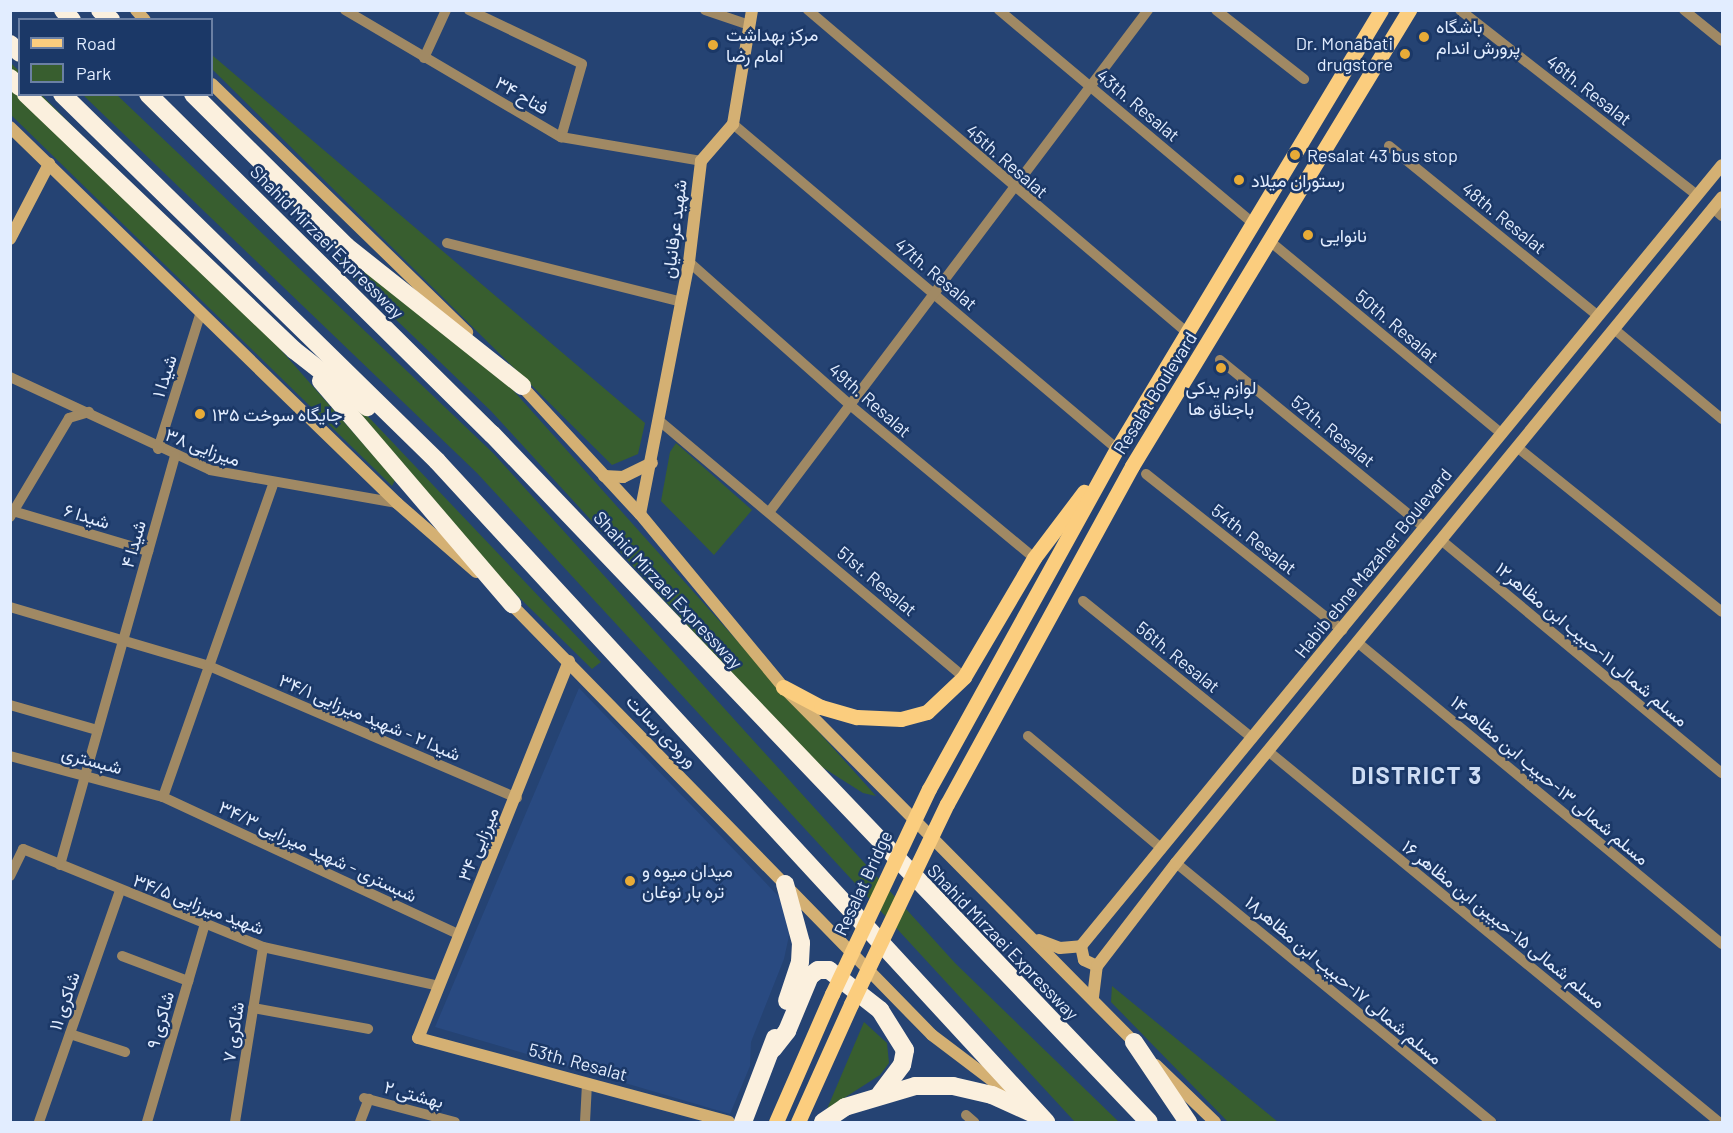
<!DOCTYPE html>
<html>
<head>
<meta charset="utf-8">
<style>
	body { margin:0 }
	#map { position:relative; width:1733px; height:1133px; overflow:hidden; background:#254373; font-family:Barlow,Vazirmatn,sans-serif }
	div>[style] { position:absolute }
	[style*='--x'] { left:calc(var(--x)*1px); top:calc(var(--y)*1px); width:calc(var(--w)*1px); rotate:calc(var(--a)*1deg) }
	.built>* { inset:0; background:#294a81 }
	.green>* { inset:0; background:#385e2f }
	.street>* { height:10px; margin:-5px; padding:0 5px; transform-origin:5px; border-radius:5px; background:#a08964 }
	.secondary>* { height:12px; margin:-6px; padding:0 6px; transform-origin:6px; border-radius:6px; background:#d4b073 }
	.primary>* { height:15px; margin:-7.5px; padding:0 7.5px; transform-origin:7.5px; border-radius:7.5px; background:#fbcd7e }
	.highway>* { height:18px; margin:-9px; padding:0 9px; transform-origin:9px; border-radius:9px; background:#fbf0de }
	.primary-bridge>* { height:15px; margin:-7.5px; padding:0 7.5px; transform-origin:7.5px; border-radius:7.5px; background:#fbcd7e }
	.dots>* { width:16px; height:16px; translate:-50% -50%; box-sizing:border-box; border:3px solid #1b3867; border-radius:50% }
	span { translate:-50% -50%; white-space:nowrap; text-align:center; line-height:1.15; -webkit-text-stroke:5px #1b3867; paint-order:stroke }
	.poi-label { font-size:18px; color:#e2edff }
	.left { translate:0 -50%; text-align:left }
	.right { translate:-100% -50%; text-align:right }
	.street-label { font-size:18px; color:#e2edff }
	.district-label { font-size:24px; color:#ceddf4; font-weight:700; letter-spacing:1.5px }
	.frame { position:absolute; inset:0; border:12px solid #e2edff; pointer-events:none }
	.legend { position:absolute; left:18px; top:18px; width:195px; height:78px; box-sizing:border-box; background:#1b3867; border:2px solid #6b80a4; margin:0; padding:8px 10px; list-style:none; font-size:18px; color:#e2edff }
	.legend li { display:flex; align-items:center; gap:12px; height:30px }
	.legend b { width:30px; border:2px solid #6b80a4 }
</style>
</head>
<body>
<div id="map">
	<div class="built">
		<div style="clip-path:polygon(579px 688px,785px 903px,790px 931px,784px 959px,751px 1042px,750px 1066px,730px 1114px,435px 1027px)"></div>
	</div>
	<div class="green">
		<div style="clip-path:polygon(212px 55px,645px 423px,638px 454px,612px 465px,212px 69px)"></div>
		<div style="clip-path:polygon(10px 62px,19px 71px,20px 94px,42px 95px,181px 236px,395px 480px,392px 486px,11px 115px)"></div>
		<div style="clip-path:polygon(83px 95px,117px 95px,493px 453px,955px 963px,1119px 1122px,1075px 1122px,477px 473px)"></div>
		<div style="clip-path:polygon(342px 252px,512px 389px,876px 796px,863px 793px,811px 760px,491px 411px,335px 261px)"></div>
		<div style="clip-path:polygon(359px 407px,601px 662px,597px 665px,592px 669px,485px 564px,355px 415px)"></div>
		<div style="clip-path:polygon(676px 443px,752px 510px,714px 555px,661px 501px,670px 452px)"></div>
		<div style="clip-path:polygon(1112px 986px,1278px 1122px,1228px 1122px,1111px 1002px)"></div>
		<div style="clip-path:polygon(864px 1022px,887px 1043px,889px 1063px,880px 1075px,827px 1109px)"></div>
	</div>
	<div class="street">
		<div style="--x:345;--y:10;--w:251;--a:30.5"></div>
		<div style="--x:561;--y:137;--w:142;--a:9.7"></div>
		<div style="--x:469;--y:10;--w:125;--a:25.5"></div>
		<div style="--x:582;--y:64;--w:76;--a:106"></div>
		<div style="--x:705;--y:10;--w:46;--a:18.8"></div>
		<div style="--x:808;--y:10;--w:498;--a:40.4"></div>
		<div style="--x:999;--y:10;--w:333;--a:40"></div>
		<div style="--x:1216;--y:10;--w:112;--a:38.1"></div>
		<div style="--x:1460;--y:10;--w:301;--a:38"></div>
		<div style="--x:1684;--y:10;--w:49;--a:39.2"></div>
		<div style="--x:424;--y:58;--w:53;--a:-65.4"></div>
		<div style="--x:733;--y:124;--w:503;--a:40.24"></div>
		<div style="--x:1389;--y:146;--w:269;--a:39.1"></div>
		<div style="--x:1713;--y:208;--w:12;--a:42"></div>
		<div style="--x:447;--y:243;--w:242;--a:14.1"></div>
		<div style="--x:1272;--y:243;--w:299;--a:39.7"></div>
		<div style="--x:689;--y:262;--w:215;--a:41.6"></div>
		<div style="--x:850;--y:405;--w:239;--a:39.7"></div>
		<div style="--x:1614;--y:329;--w:141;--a:39.8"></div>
		<div style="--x:1220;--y:360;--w:265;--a:39.3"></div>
		<div style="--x:10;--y:377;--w:221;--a:24.9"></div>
		<div style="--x:210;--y:470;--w:190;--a:10"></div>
		<div style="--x:662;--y:423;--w:395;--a:40.1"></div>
		<div style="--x:1517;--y:447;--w:263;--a:38.8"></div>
		<div style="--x:158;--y:449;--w:144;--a:-72.6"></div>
		<div style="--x:1146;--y:474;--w:251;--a:38.5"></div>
		<div style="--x:770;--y:511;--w:628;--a:-52.97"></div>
		<div style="--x:16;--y:512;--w:138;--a:16.5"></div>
		<div style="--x:10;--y:517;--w:115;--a:-59.2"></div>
		<div style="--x:69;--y:418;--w:21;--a:-17"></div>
		<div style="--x:1441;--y:540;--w:365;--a:39.7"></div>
		<div style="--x:1083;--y:601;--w:218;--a:39"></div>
		<div style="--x:10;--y:607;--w:208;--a:16.5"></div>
		<div style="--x:209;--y:666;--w:335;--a:23.2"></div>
		<div style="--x:1357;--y:642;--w:474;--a:39.6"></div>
		<div style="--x:10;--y:705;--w:91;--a:16"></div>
		<div style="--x:1028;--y:736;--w:175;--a:40.1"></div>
		<div style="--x:1268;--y:751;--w:584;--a:39.44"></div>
		<div style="--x:10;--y:756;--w:158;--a:15"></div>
		<div style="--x:163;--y:797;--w:327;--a:24.9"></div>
		<div style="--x:163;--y:797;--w:332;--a:-70.6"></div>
		<div style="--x:1176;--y:863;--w:408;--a:39.4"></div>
		<div style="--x:60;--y:865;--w:425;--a:-74.3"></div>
		<div style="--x:10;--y:876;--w:30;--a:-64"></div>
		<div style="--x:23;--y:849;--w:259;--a:22.2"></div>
		<div style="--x:263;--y:947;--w:180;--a:12.5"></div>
		<div style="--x:122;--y:956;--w:71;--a:20.7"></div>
		<div style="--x:253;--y:1008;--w:117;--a:10.3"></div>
		<div style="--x:70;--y:1034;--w:58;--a:18.1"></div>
		<div style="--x:364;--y:1098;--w:94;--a:14.8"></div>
		<div style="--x:966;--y:1115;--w:11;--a:41"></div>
		<div style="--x:39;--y:1122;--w:245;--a:-70.7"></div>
		<div style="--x:147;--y:1122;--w:203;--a:-73.7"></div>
		<div style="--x:235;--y:1122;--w:177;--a:-80.9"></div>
		<div style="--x:360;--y:1122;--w:25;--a:-69"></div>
		<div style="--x:585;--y:1122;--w:39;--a:-87"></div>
	</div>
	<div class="secondary">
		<div style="--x:136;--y:10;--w:13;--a:48"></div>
		<div style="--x:212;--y:84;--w:356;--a:44.2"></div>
		<div style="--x:10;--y:127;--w:540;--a:44.17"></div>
		<div style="--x:397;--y:503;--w:105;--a:41.1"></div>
		<div style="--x:10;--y:239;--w:85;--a:-62.5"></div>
		<div style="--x:518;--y:382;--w:180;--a:47.3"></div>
		<div style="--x:640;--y:514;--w:224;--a:50.4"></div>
		<div style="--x:783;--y:687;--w:505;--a:45.32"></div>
		<div style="--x:604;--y:476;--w:19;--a:3"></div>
		<div style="--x:623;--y:477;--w:32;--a:-26"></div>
		<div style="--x:640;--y:514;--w:257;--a:-79"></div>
		<div style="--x:689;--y:262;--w:102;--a:-83.2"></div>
		<div style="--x:701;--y:161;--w:49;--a:-49.1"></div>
		<div style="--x:733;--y:124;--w:116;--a:-80.5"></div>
		<div style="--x:507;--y:600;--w:608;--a:45.67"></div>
		<div style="--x:932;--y:1035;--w:103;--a:37.1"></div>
		<div style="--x:569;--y:661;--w:406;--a:111.8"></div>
		<div style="--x:418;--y:1038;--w:322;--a:15.1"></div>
		<div style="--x:1039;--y:940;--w:22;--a:21"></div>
		<div style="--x:1060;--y:948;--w:21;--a:-5"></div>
		<div style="--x:1081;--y:946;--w:1010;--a:-50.62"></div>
		<div style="--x:1081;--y:946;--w:14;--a:78"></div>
		<div style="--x:1084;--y:960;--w:14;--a:25"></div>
		<div style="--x:1093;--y:997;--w:31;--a:-83"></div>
		<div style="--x:1097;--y:966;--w:130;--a:-52.5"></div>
		<div style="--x:1176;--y:863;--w:861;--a:-50.65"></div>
		<div style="--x:1156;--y:1065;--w:82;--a:44"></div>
	</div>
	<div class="primary">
		<div style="--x:783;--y:687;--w:43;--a:27.8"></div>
		<div style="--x:821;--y:707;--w:37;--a:16"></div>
		<div style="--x:857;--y:717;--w:44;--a:2.6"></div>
		<div style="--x:901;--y:719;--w:27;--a:-15"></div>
		<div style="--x:927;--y:712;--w:51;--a:-43.4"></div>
		<div style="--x:964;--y:677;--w:138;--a:-59.5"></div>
		<div style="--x:1034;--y:558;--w:83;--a:-52.9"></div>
		<div style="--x:929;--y:789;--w:389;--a:-61.1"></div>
		<div style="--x:1117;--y:449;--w:512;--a:-58.98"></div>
		<div style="--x:947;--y:804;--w:385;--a:-61.3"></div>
		<div style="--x:1132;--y:466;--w:534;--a:-58.72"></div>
		<div style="--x:776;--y:1122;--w:140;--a:-66.4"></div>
		<div style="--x:798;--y:1122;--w:129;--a:-65.8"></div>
	</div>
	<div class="highway">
		<div style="--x:63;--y:10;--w:13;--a:48"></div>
		<div style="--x:100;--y:10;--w:15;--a:42"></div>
		<div style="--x:10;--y:44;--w:13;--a:42"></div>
		<div style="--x:10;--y:78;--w:13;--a:42"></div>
		<div style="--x:26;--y:94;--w:371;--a:43.7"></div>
		<div style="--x:294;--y:350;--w:93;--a:38"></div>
		<div style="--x:62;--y:94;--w:525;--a:44.38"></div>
		<div style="--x:437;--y:461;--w:899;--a:47.34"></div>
		<div style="--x:148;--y:94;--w:484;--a:44.7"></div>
		<div style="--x:492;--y:434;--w:951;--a:46.32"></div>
		<div style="--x:193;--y:94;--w:216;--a:44.8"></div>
		<div style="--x:346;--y:246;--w:225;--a:38.5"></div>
		<div style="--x:321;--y:381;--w:294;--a:49.4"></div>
		<div style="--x:785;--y:884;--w:61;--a:74.8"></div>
		<div style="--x:801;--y:943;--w:19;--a:93"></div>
		<div style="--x:800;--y:962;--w:41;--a:108.4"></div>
		<div style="--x:1134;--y:1042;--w:97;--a:56"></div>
		<div style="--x:773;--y:1049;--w:23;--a:-52"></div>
		<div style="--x:787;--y:1031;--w:60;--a:-67.3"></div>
		<div style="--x:810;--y:976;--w:10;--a:-37"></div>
		<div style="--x:818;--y:970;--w:11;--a:0"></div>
		<div style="--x:829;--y:970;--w:65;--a:38.1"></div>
		<div style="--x:880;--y:1010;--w:47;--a:58"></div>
		<div style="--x:905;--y:1050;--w:15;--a:101"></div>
		<div style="--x:902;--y:1065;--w:36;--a:127"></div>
		<div style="--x:743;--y:1122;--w:90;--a:-69.1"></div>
		<div style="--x:823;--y:1122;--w:27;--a:-34"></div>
		<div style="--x:845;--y:1107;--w:73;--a:-16.7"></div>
		<div style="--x:915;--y:1086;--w:38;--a:0"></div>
		<div style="--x:953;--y:1086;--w:40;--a:13"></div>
		<div style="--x:992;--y:1095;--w:48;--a:24.4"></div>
	</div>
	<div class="primary-bridge">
		<div style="--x:832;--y:994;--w:227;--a:-64.7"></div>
		<div style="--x:851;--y:1004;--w:222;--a:-64.4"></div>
	</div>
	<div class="dots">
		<div style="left:1424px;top:37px;background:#e8ab37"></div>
		<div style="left:713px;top:45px;background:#e8ab37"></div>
		<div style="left:1405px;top:54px;background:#e8ab37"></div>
		<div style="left:1295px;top:155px;background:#e8ab37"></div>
		<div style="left:1239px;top:180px;background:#e8ab37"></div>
		<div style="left:1308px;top:235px;background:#e8ab37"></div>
		<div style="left:1221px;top:368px;background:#e8ab37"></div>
		<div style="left:200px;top:414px;background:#e8ab37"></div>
		<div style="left:630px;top:881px;background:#e8ab37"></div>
	</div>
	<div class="poi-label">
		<span class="left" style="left:1436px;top:37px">باشگاه<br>پرورش اندام</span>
		<span class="left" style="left:726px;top:45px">مرکز بهداشت<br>امام رضا</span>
		<span class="right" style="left:1393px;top:54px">Dr. Monabati<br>drugstore</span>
		<span class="left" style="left:1307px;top:155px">Resalat 43 bus stop</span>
		<span class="left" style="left:1251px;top:180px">رستوران میلاد</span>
		<span class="left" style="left:1320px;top:235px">نانوایی</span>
		<span style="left:1221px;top:398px">لوازم یدکی<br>باجناق ها</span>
		<span class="left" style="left:212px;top:414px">جایگاه سوخت ۱۳۵</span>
		<span class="left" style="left:642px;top:881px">میدان میوه و<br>تره بار نوغان</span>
	</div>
	<div class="street-label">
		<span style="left:1589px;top:90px;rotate:38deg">46th. Resalat</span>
		<span style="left:522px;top:95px;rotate:30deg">فتاح ۳۴</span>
		<span style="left:1138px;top:105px;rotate:40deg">43th. Resalat</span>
		<span style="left:1007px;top:161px;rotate:41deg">45th. Resalat</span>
		<span style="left:1504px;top:218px;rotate:39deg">48th. Resalat</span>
		<span style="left:674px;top:229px;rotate:-83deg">شهید عرفانیان</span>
		<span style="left:327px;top:242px;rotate:45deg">Shahid Mirzaei Expressway</span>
		<span style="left:936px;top:274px;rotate:40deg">47th. Resalat</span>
		<span style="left:1397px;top:326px;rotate:40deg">50th. Resalat</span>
		<span style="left:164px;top:376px;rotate:-72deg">شیدا ۱</span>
		<span style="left:1155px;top:393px;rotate:-58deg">Resalat Boulevard</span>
		<span style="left:870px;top:400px;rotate:41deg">49th. Resalat</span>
		<span style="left:1333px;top:431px;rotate:39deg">52th. Resalat</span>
		<span style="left:203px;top:447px;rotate:20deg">میرزایی ۳۸</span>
		<span style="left:87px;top:516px;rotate:17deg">شیدا ۶</span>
		<span style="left:1254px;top:539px;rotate:38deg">54th. Resalat</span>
		<span style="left:133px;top:544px;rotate:-74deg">شیدا ۴</span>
		<span style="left:1373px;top:563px;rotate:-51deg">Habib ebne Mazaher Boulevard</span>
		<span style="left:877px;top:581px;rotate:40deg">51st. Resalat</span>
		<span style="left:668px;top:590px;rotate:47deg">Shahid Mirzaei Expressway</span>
		<span style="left:1592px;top:644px;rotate:40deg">مسلم شمالی ۱۱-حبیب ابن مظاهر۱۲</span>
		<span style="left:1178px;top:657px;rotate:39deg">56th. Resalat</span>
		<span style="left:370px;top:717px;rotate:23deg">شیدا ۲ - شهید میرزایی ۳۴/۱</span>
		<span style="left:662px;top:731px;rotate:46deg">ورودی رسالت</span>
		<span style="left:92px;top:760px;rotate:15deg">شبستری</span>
		<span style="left:1550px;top:780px;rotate:40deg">مسلم شمالی ۱۳-حبیب ابن مظاهر۱۴</span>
		<span style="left:478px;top:844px;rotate:-67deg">میرزایی ۳۴</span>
		<span style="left:318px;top:851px;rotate:25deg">شبستری - شهید میرزایی ۳۴/۳</span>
		<span style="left:863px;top:883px;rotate:-65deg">Resalat Bridge</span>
		<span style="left:199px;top:904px;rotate:21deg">شهید میرزایی ۳۴/۵</span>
		<span style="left:1504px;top:924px;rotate:39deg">مسلم شمالی ۱۵-حبیبن ابن مظاهر ۱۶</span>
		<span style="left:1003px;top:942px;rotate:46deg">Shahid Mirzaei Expressway</span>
		<span style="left:1344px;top:980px;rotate:40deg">مسلم شمالی ۱۷-حبیب ابن مظاهر۱۸</span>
		<span style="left:64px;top:1001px;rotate:-71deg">شاکری ۱۱</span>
		<span style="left:160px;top:1020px;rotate:-74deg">شاکری ۹</span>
		<span style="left:233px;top:1032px;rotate:-81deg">شاکری ۷</span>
		<span style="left:578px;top:1062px;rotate:15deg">53th. Resalat</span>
		<span style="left:414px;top:1094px;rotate:15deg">بهشتی ۲</span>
	</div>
	<div class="district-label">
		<span style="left:1417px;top:775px">DISTRICT 3</span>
	</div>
	<div class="frame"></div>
	<ul class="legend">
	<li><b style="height:8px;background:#fbcd7e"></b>Road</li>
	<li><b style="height:16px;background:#385e2f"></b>Park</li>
	</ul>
</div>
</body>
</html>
